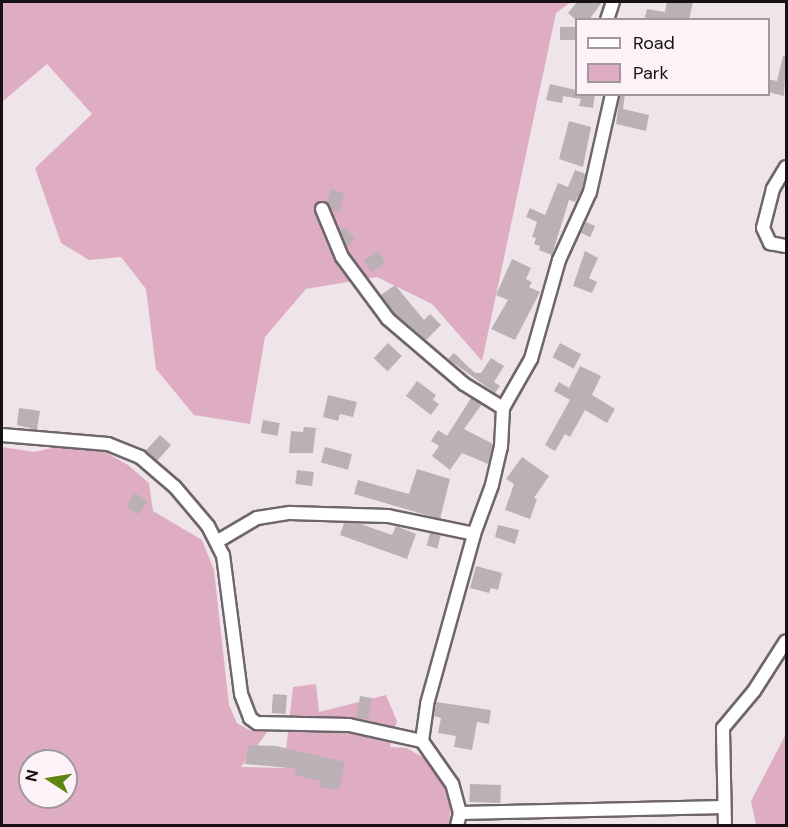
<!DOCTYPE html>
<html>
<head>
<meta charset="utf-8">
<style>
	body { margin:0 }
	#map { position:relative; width:788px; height:827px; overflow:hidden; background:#efe5e9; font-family:"DM Sans",sans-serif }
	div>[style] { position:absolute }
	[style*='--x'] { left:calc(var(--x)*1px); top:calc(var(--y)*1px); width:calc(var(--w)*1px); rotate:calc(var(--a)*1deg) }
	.green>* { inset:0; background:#deadc4 }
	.building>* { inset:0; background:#bbb1b5; transform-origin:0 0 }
	.roads { filter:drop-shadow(2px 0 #6f666a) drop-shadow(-2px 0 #6f666a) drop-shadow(0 2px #6f666a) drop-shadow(0 -2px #6f666a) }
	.street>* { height:12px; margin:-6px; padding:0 6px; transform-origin:6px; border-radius:6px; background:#fff }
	span { translate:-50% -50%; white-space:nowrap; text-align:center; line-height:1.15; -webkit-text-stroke:6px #fdf2f7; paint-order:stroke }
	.frame { position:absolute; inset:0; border:3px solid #151113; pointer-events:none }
	.legend { position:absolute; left:575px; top:18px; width:195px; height:78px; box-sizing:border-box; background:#fdf2f7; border:2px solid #a0989c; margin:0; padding:8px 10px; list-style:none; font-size:18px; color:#151113 }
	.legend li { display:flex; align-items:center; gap:12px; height:30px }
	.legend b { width:30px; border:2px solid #a0989c }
	.north { position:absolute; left:18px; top:749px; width:60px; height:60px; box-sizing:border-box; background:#fdf2f7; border:2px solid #a0989c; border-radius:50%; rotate:282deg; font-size:16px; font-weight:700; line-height:24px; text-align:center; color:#151113 }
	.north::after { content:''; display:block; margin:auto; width:21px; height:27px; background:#5e8610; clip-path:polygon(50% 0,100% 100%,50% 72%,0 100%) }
</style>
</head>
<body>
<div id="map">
	<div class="green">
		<div style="clip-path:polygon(2px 2px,571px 2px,556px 13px,482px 361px,432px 304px,377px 277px,306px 289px,265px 337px,250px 424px,194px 415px,156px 369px,146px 289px,121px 257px,89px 260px,61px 243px,35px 168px,92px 114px,47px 64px,2px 102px)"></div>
		<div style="clip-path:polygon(evenodd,74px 443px,105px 452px,128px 465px,149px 483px,153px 511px,202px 540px,214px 570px,229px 705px,237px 723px,251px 731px,268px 731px,241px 767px,284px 768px,293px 687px,316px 684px,319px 712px,386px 695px,397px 721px,390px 747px,407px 748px,434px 764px,452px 794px,450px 816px,454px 825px,2px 826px,2px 447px,34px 452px,74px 443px,30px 761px,66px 761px,66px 797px,30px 797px,30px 761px)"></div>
		<div style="clip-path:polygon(786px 734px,786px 825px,756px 825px,751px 801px)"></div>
	</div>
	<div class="building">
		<div style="clip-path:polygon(577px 2px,602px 2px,589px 20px,576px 20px,568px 13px)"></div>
		<div style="clip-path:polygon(667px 2px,693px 2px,689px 20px,644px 20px,647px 9px,665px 12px)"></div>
		<div style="left:560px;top:27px;width:16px;height:13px"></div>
		<div style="clip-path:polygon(783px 56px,786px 56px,784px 96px,768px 92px,768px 79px,777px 81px)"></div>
		<div style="clip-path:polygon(550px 84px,576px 90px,576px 94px,595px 94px,593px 108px,579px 106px,581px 99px,563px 96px,562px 103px,546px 100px)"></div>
		<div style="clip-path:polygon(620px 94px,625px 94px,623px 109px,649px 115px,646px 131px,616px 124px)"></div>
		<div style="clip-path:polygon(569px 121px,591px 127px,583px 167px,559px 159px)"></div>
		<div style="clip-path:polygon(575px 170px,586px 174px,582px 189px,575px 202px,569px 200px,552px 255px,539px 250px,540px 246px,534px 244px,536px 238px,532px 237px,537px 222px,526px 217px,530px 208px,545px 215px,558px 183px,568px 187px)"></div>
		<div style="clip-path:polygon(331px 189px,344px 193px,339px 212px,331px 210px,327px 203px)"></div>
		<div style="left:586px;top:222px;width:10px;height:12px;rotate:24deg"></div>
		<div style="clip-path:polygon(345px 227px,355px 239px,347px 247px,340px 232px)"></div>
		<div style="left:378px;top:251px;width:14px;height:17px;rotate:56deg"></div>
		<div style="clip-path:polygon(585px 251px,598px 258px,589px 278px,597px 282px,592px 293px,573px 286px)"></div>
		<div style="clip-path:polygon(512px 259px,531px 268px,526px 279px,532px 282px,529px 287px,540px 292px,515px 340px,491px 329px,508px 300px,496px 295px)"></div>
		<div style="clip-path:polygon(395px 285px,424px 320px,430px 314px,441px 325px,426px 340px,394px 313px,381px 295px)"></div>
		<div style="left:388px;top:343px;width:19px;height:21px;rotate:43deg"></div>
		<div style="left:560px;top:343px;width:24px;height:16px;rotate:28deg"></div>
		<div style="clip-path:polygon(454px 353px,475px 373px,481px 373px,491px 358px,504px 366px,494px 382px,500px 386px,495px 393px,448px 359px)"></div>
		<div style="clip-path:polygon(580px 366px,601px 376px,592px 395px,615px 409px,607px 423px,585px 410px,570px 437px,565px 434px,555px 451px,545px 445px,570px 400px,554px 391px,559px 382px,569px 388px)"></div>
		<div style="clip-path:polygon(417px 381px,436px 395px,433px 400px,439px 404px,431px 415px,406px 396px)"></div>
		<div style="clip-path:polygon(328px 395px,357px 402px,353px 417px,340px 414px,338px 421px,323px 417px)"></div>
		<div style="clip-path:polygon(471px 398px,482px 404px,464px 429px,493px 444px,489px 461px,488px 464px,462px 453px,450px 470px,432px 456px,439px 446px,431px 441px,438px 430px,447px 436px)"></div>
		<div style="clip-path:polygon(19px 408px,40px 411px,37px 430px,17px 425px)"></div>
		<div style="left:263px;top:420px;width:17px;height:13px;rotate:10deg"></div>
		<div style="clip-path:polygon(304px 427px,316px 428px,313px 453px,289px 453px,291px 431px,303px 432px)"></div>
		<div style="left:160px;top:435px;width:15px;height:21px;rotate:42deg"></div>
		<div style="left:325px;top:447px;width:28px;height:16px;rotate:15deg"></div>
		<div style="clip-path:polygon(522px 457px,549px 476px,534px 498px,537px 499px,530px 519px,505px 510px,514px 484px,506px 479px)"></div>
		<div style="clip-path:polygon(417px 469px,450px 479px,440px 519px,354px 494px,358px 480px,409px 494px)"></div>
		<div style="left:297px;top:470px;width:17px;height:14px;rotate:7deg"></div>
		<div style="left:135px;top:493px;width:15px;height:16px;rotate:32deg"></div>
		<div style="clip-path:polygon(344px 523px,358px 523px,392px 535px,396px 526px,416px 534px,407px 559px,340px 535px)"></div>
		<div style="clip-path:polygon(498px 525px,519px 530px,515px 544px,495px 537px)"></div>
		<div style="left:430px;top:533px;width:11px;height:13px;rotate:15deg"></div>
		<div style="clip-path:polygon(476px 566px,502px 573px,498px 590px,491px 588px,489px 593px,470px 588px)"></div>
		<div style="left:273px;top:694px;width:14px;height:19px;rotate:4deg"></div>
		<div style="left:360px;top:696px;width:12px;height:22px;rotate:9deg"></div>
		<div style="clip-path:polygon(436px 702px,491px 710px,489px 724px,477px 722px,472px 750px,454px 747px,456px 736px,438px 733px,441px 718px,434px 716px)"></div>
		<div style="clip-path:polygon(249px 745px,276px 746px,345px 762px,339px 790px,320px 787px,321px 781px,294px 775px,296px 769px,290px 768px,245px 764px)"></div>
		<div style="left:470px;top:784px;width:31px;height:18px;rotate:2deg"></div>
	</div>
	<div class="roads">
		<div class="street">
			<div style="--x:607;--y:20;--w:19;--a:-72"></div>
			<div style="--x:786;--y:167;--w:26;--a:121"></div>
			<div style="--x:773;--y:189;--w:40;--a:104.4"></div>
			<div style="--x:763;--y:228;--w:17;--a:65"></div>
			<div style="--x:770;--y:243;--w:16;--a:11"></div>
			<div style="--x:322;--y:209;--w:52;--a:67.4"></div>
			<div style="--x:342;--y:257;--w:77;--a:53.4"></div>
			<div style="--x:388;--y:319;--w:100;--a:40.5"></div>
			<div style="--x:464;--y:384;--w:46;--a:31.6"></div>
			<div style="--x:2;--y:435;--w:106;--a:4.9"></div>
			<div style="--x:108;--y:444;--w:35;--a:22"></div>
			<div style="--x:140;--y:457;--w:46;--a:40.6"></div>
			<div style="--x:175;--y:487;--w:51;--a:49.8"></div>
			<div style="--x:208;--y:526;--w:33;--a:63"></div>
			<div style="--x:223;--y:555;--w:140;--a:82.6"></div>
			<div style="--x:241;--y:694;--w:26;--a:69"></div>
			<div style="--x:250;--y:718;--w:9;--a:36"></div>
			<div style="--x:257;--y:723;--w:92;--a:1.2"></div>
			<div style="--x:349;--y:725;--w:75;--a:12.4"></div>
			<div style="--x:218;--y:541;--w:45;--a:-30.5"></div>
			<div style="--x:257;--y:518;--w:33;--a:-9"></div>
			<div style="--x:290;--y:513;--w:98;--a:1.8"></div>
			<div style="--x:388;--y:516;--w:88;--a:11.8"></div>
			<div style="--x:460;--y:813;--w:264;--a:-1.3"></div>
			<div style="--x:457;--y:826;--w:13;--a:-77"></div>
			<div style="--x:460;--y:813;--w:30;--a:-105"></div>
			<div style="--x:452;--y:784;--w:52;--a:-124.9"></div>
			<div style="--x:422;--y:741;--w:37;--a:-82"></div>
			<div style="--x:427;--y:704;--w:176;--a:-74.5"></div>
			<div style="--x:474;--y:534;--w:52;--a:-69.8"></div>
			<div style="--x:492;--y:485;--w:39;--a:-77"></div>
			<div style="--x:501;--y:447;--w:39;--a:-87"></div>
			<div style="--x:503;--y:408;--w:56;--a:-60.3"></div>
			<div style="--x:531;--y:359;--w:103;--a:-74.2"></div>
			<div style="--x:559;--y:260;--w:75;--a:-65.5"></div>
			<div style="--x:590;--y:192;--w:100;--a:-77.3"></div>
			<div style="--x:725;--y:826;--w:98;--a:-91.2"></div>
			<div style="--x:723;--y:728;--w:48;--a:-50"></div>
			<div style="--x:754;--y:691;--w:59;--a:-57.4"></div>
		</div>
	</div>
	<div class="frame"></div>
	<ul class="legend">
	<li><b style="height:8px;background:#fff"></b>Road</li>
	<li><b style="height:16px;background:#deadc4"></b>Park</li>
	</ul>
	<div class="north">N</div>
</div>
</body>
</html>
